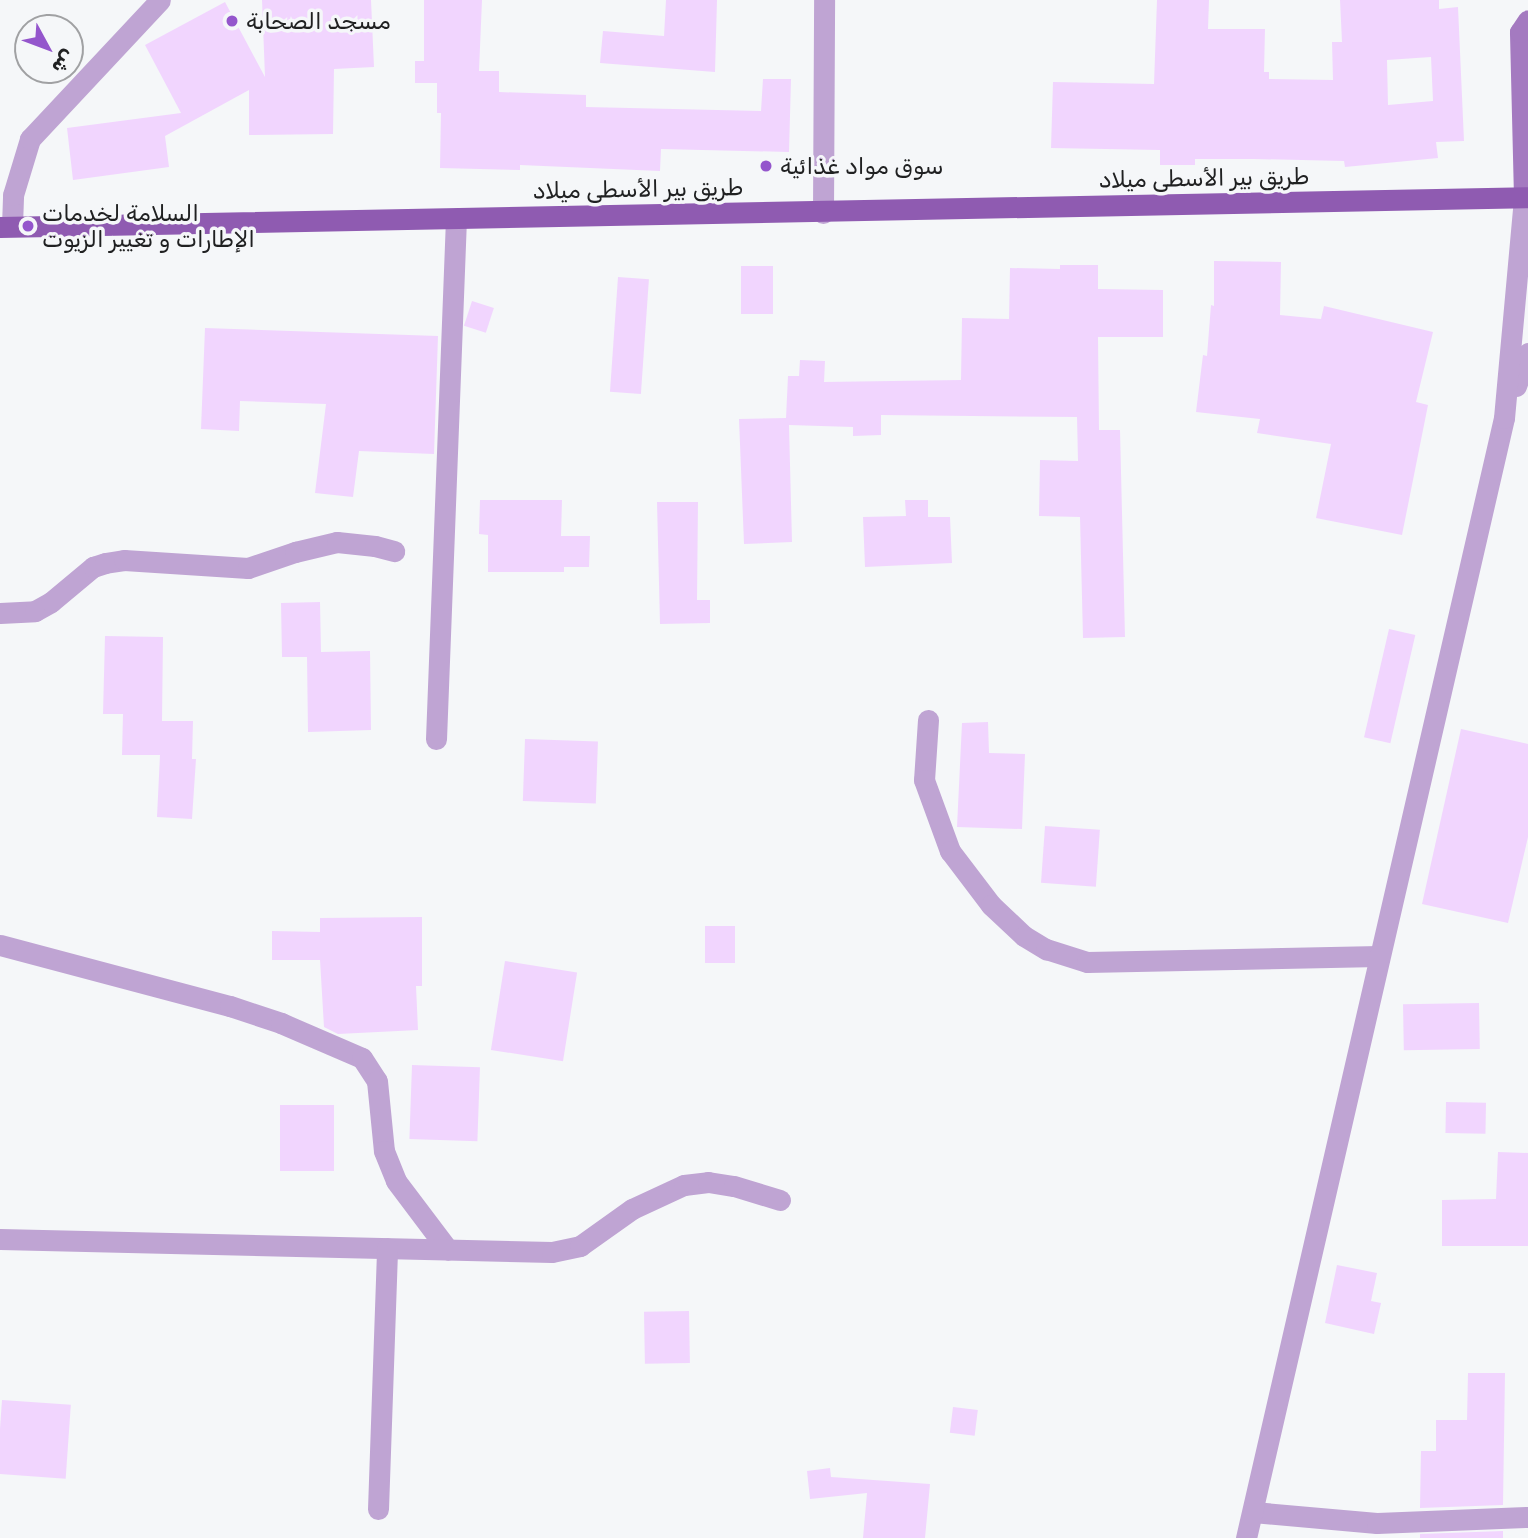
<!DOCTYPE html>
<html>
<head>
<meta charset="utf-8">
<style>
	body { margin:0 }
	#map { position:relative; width:1528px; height:1538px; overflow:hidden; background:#f5f7f9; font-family:Rubik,Cairo,sans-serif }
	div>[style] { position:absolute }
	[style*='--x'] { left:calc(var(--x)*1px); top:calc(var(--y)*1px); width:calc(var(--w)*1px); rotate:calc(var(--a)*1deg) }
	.building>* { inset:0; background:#f1d5fe; transform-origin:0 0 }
	.street>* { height:21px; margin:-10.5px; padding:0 10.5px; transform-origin:10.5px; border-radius:10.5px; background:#bfa4d3 }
	.secondary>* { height:21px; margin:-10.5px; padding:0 10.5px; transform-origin:10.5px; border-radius:10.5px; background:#a47ac0 }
	.primary>* { height:21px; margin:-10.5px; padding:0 10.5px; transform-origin:10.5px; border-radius:10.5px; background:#8f5bb1 }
	.dots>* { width:19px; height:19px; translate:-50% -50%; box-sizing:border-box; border:4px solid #f5f7f9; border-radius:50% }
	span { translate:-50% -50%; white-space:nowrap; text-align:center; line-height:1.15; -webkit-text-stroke:7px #f5f7f9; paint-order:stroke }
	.poi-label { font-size:23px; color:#202122 }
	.left { translate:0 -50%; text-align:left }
	.street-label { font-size:23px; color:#202122 }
	.north { position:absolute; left:14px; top:14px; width:70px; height:70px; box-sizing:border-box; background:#f5f7f9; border:2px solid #a0a1a3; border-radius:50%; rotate:131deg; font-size:19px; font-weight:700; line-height:28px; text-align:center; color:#202122 }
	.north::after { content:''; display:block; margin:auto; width:24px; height:32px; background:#9456cc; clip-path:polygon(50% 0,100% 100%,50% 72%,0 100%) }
</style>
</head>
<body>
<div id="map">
	<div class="building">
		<div style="clip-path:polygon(262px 0,371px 0,374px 67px,334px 69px,333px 134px,249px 135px,249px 90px,165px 136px,169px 167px,73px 180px,67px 128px,181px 113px,145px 45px,225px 2px,265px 77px)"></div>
		<div style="clip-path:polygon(424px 0,482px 0,479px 71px,499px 71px,499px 92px,586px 95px,586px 107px,761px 111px,763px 79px,791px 79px,789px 152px,661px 149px,660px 171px,520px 165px,520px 170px,440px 168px,441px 113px,437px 113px,437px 83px,415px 83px,415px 61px,424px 61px)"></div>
		<div style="clip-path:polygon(666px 0,717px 0,715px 72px,600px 63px,603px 31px,664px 36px)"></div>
		<div style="clip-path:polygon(evenodd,1157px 0,1209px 0,1208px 29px,1265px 29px,1264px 72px,1269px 72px,1269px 79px,1333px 80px,1332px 42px,1342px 42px,1340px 0,1439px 0,1439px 9px,1458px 7px,1464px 141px,1436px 142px,1438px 158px,1345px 167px,1344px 161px,1254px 159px,1195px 159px,1195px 165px,1160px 165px,1160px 150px,1051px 148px,1053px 82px,1154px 84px,1157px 0,1431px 57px,1433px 101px,1388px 105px,1387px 60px,1431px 57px)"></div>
		<div style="clip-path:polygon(1214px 261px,1281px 262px,1280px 315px,1321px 319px,1324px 306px,1433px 332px,1416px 402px,1428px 405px,1402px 535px,1316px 518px,1331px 444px,1257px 433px,1260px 419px,1196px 412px,1203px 355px,1207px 356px,1211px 305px,1214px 306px)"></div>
		<div style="clip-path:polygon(1060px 265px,1098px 265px,1098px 289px,1163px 290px,1163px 337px,1098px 337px,1099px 430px,1120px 430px,1125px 637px,1083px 638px,1080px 517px,1039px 516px,1040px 460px,1078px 461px,1077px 417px,881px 415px,881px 435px,853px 436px,853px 427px,789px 425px,792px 542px,744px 544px,739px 419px,786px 418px,788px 376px,799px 376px,800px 360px,825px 361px,824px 382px,961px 380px,962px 318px,1009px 319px,1010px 268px,1060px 269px)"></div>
		<div style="left:741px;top:266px;width:32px;height:48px"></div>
		<div style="left:618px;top:277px;width:31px;height:115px;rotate:4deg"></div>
		<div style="left:472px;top:301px;width:23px;height:26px;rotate:18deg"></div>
		<div style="clip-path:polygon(205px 328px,438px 336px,434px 454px,359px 451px,353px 497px,315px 493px,326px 404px,240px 401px,239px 431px,201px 429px)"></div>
		<div style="clip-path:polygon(480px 500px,562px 500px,561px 536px,590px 536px,589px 567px,564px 567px,564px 572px,488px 572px,488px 535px,479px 534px)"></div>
		<div style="clip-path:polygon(905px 500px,928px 500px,928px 517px,950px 517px,952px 563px,865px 567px,863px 517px,906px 516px)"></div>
		<div style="clip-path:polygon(657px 502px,698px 502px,697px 600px,710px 600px,710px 623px,660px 624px)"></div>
		<div style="clip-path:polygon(320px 602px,321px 652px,370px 651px,371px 730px,308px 732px,307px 657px,282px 657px,281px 603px)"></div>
		<div style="left:1389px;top:629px;width:27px;height:111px;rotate:13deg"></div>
		<div style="clip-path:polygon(105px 636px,163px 637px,162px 721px,193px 721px,192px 759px,196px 759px,192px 819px,157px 817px,160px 755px,122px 755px,123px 714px,103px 714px)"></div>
		<div style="clip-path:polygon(988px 722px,989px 753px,1025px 754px,1022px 829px,957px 827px,962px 723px)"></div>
		<div style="clip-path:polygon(1461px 729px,1528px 744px,1528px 837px,1508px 923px,1422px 904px)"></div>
		<div style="left:525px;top:739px;width:73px;height:62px;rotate:2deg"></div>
		<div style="left:1045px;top:826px;width:55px;height:57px;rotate:4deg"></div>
		<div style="clip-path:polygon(422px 917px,422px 986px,416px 986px,418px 1030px,338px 1034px,324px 1027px,320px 960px,272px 960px,272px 931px,320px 932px,320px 918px)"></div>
		<div style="left:705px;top:926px;width:30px;height:37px"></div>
		<div style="left:505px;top:961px;width:73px;height:90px;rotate:9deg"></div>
		<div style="left:1479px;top:1003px;width:46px;height:76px;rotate:89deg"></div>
		<div style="left:412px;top:1065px;width:68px;height:74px;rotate:2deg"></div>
		<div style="left:1446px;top:1102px;width:40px;height:31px;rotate:1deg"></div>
		<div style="left:280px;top:1105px;width:54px;height:66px"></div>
		<div style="clip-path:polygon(1498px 1152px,1528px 1153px,1528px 1246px,1442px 1246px,1442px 1200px,1496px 1199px)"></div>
		<div style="clip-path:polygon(1337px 1265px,1377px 1273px,1371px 1301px,1381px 1303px,1374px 1334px,1325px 1323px)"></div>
		<div style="left:689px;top:1311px;width:52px;height:45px;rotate:89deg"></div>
		<div style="clip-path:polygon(1468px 1373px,1505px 1373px,1503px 1505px,1420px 1508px,1421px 1451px,1436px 1451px,1436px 1420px,1467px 1420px)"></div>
		<div style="left:2px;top:1400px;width:69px;height:74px;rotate:4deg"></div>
		<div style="left:953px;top:1407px;width:25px;height:26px;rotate:7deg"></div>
		<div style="clip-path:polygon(830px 1468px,831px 1477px,930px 1484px,925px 1538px,863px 1538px,867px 1493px,810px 1499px,807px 1471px)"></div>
		<div style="clip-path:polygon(1503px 1531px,1503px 1538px,1420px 1538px,1420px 1534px)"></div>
	</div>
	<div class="street">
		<div style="--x:823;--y:213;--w:213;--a:-89.7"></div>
		<div style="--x:12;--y:226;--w:31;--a:-88"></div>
		<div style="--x:13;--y:195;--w:59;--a:-73.1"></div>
		<div style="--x:30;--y:139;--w:190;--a:-46.9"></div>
		<div style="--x:1516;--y:386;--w:35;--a:-70"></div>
		<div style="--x:0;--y:613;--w:35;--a:-3"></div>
		<div style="--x:35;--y:611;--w:18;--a:-29"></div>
		<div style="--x:51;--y:602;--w:55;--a:-39.8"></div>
		<div style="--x:93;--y:567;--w:13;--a:-18"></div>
		<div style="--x:105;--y:563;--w:19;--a:-9"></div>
		<div style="--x:124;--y:560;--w:124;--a:3.7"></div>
		<div style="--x:248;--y:568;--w:50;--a:-18.8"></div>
		<div style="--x:295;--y:552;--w:43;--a:-13.4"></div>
		<div style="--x:337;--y:542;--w:38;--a:6"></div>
		<div style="--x:375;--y:546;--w:20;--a:15"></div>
		<div style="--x:928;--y:720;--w:60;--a:93.8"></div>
		<div style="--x:924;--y:780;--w:76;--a:69.9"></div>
		<div style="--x:950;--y:851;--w:68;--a:52.8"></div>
		<div style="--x:991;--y:905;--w:45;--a:43.2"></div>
		<div style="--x:1024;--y:936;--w:26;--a:31"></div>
		<div style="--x:1046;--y:949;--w:43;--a:17.6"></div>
		<div style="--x:1087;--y:962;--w:292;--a:-1.2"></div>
		<div style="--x:436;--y:739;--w:521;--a:-87.8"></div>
		<div style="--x:0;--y:945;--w:238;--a:14.9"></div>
		<div style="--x:230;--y:1006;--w:54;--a:18.4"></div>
		<div style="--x:281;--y:1023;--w:88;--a:23.4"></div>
		<div style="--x:362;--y:1058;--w:27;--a:57"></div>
		<div style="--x:377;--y:1081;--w:70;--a:84.3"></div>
		<div style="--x:384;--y:1151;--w:32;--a:68"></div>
		<div style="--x:396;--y:1181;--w:86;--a:53"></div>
		<div style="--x:0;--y:1239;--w:552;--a:1.35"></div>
		<div style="--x:552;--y:1252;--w:29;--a:-12"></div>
		<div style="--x:580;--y:1246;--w:64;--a:-35.4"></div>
		<div style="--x:632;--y:1209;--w:57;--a:-24.8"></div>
		<div style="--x:684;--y:1185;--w:24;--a:-7"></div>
		<div style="--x:708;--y:1182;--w:26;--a:9"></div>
		<div style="--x:734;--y:1186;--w:48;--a:16.9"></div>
		<div style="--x:378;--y:1509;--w:261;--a:-88"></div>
		<div style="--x:1253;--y:1512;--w:124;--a:5.1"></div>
		<div style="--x:1377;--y:1523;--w:151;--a:-2.3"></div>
		<div style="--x:1246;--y:1538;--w:1149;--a:-77.03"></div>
		<div style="--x:1504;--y:418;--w:222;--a:-84.8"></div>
	</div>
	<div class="secondary">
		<div style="--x:1524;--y:197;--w:165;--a:-91.4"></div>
		<div style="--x:1520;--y:32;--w:14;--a:-56"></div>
	</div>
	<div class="primary">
		<div style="--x:0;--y:227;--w:1528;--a:-1.12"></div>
	</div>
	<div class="dots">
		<div style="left:232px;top:21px;background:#9456cc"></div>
		<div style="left:766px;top:166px;background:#9456cc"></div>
		<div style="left:28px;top:226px;background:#9456cc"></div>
	</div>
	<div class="poi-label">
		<span class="left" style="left:246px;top:21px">مسجد الصحابة</span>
		<span class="left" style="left:780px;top:166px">سوق مواد غذائية</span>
		<span class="left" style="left:42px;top:226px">السلامة لخدمات<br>الإطارات و تغيير الزيوت</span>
	</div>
	<div class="street-label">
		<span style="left:1204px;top:178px;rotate:-1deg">طريق بير الأسطى ميلاد</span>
		<span style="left:638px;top:189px;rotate:-1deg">طريق بير الأسطى ميلاد</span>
	</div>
	<div class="north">ش</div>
</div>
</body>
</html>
